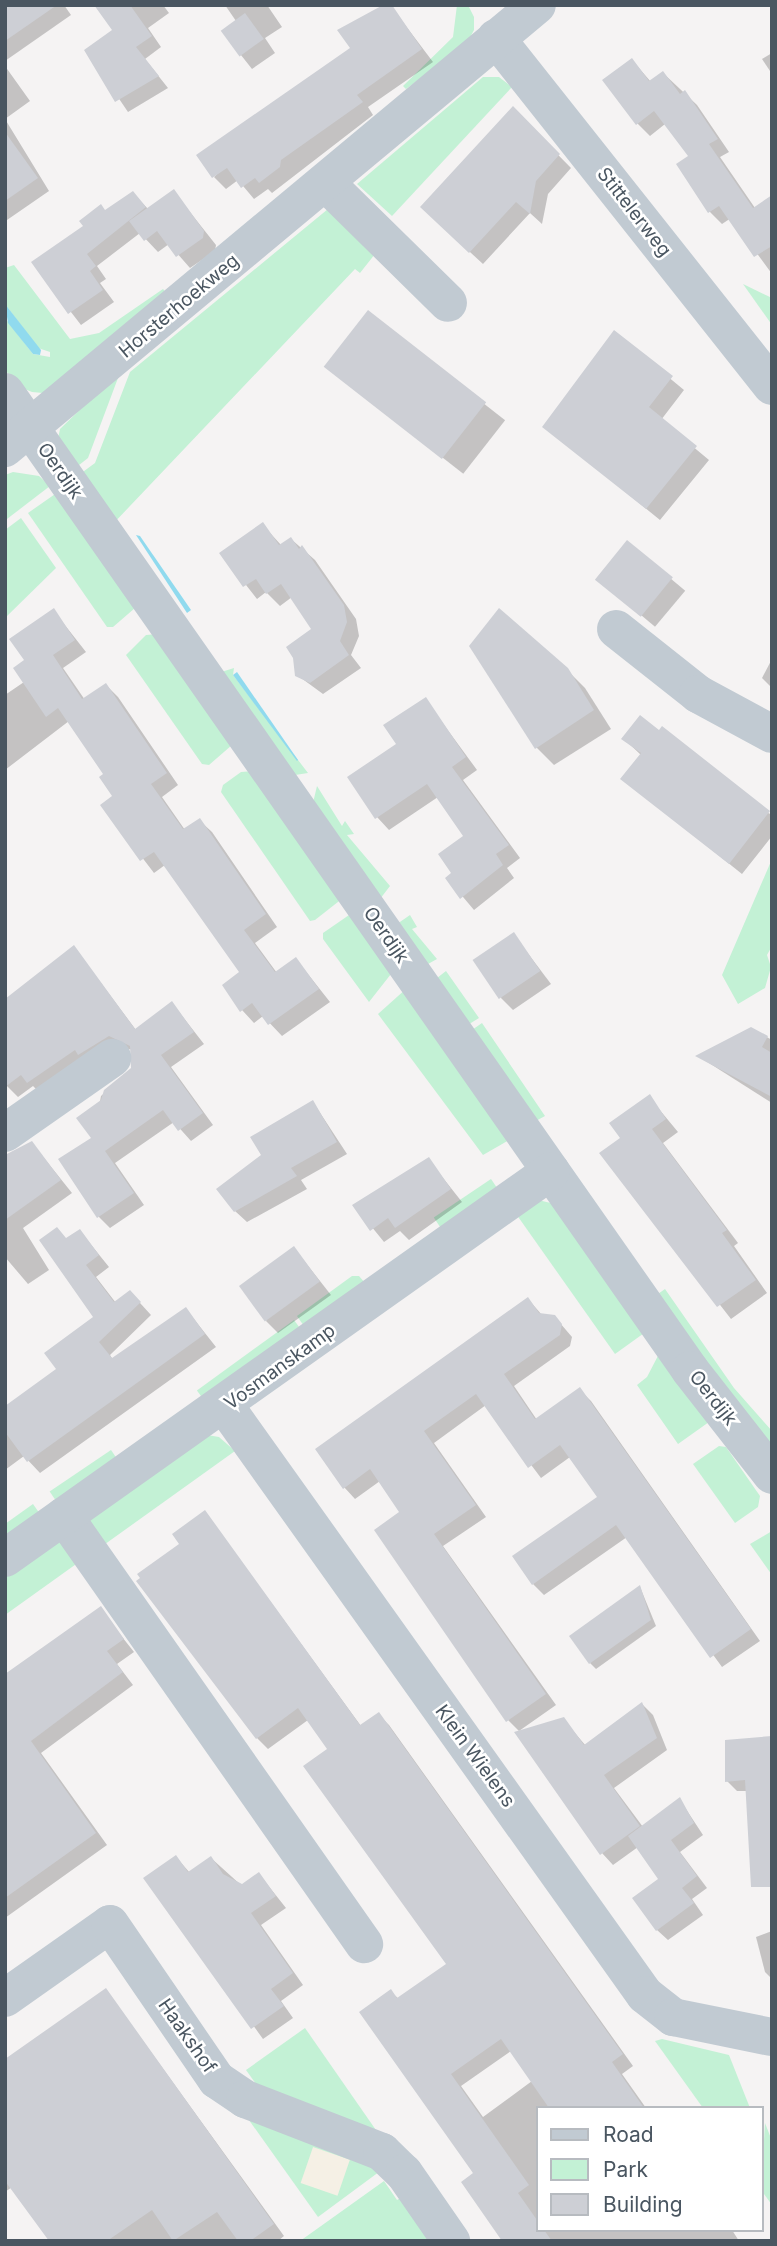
<!DOCTYPE html>
<html>
<head>
<meta charset="utf-8">
<style>
	body { margin:0 }
	#map { position:relative; width:777px; height:2246px; overflow:hidden; background:#f5f3f3; font-family:Inter,sans-serif }
	div>[style] { position:absolute }
	[style*='--x'] { left:calc(var(--x)*1px); top:calc(var(--y)*1px); width:calc(var(--w)*1px); rotate:calc(var(--a)*1deg) }
	.green>* { inset:0; background:#c3f1d5; transform-origin:0 0 }
	.sand>* { inset:0; background:#f5f0e5; transform-origin:0 0 }
	.water>* { inset:0; background:#90daee }
	.shadow>* { inset:0; background:#0003; transform-origin:0 0 }
	.building>* { inset:0; background:#cdcfd5; transform-origin:0 0 }
	.minor>* { height:38px; margin:-19px; padding:0 19px; transform-origin:19px; border-radius:19px; background:#c1cad2 }
	span { translate:-50% -50%; white-space:nowrap; text-align:center; line-height:1.15; -webkit-text-stroke:5px #fff; paint-order:stroke }
	.street-label { font-size:19px; color:#4a5661 }
	.frame { position:absolute; inset:0; border:7px solid #4a5661; pointer-events:none }
	.legend { position:absolute; left:536px; top:2106px; width:228px; height:126px; box-sizing:border-box; background:#fff; border:2px solid #b7bbc0; margin:0; padding:9px 12px; list-style:none; font-size:21px; color:#4a5661 }
	.legend li { display:flex; align-items:center; gap:14px; height:35px }
	.legend b { width:35px; border:2px solid #b7bbc0 }
</style>
</head>
<body>
<div id="map">
	<div class="green">
		<div style="clip-path:polygon(457px 5px,468px 5px,474px 17px,474px 30px,466px 45px,406px 89px,403px 86px,453px 37px)"></div>
		<div style="clip-path:polygon(483px 77px,499px 77px,512px 87px,392px 216px,357px 184px)"></div>
		<div style="clip-path:polygon(328px 209px,375px 254px,360px 273px,355px 269px,111px 526px,76px 477px,95px 463px,130px 372px)"></div>
		<div style="clip-path:polygon(14px 265px,70px 339px,99px 333px,163px 289px,170px 297px,43px 393px,32px 392px,20px 387px,5px 370px,5px 318px,33px 354px,50px 357px,50px 352px,38px 348px,5px 304px,5px 268px)"></div>
		<div style="clip-path:polygon(743px 284px,772px 298px,772px 325px)"></div>
		<div style="clip-path:polygon(121px 370px,88px 458px,74px 469px,58px 439px,60px 429px)"></div>
		<div style="clip-path:polygon(13px 472px,39px 476px,50px 486px,7px 519px,5px 475px)"></div>
		<div style="clip-path:polygon(58px 492px,135px 608px,113px 627px,107px 627px,28px 513px)"></div>
		<div style="clip-path:polygon(21px 518px,56px 568px,5px 618px,5px 530px)"></div>
		<div style="clip-path:polygon(158px 634px,232px 745px,209px 765px,202px 764px,126px 655px,146px 635px)"></div>
		<div style="clip-path:polygon(234px 668px,233px 675px,308px 773px,295px 775px,215px 674px)"></div>
		<div style="clip-path:polygon(254px 771px,343px 898px,315px 920px,310px 921px,221px 792px,223px 785px,241px 772px)"></div>
		<div style="clip-path:polygon(317px 786px,342px 826px,345px 821px,354px 834px,347px 835px,390px 886px,380px 899px,312px 807px)"></div>
		<div style="clip-path:polygon(772px 859px,772px 946px,767px 955px,771px 967px,765px 988px,738px 1004px,722px 975px)"></div>
		<div style="clip-path:polygon(352px 913px,391px 974px,369px 1002px,323px 939px,323px 933px)"></div>
		<div style="clip-path:polygon(410px 915px,417px 927px,412px 929px,437px 959px,428px 964px,397px 924px)"></div>
		<div style="clip-path:polygon(446px 971px,479px 1018px,466px 1026px,469px 1032px,482px 1023px,545px 1116px,534px 1122px,436px 987px,437px 978px)"></div>
		<div style="clip-path:polygon(407px 988px,511px 1139px,483px 1155px,378px 1014px)"></div>
		<div style="left:491px;top:1179px;width:14px;height:69px;rotate:56deg"></div>
		<div style="clip-path:polygon(538px 1200px,555px 1204px,647px 1331px,615px 1354px,514px 1211px)"></div>
		<div style="clip-path:polygon(352px 1276px,359px 1276px,365px 1283px,306px 1329px,297px 1316px)"></div>
		<div style="clip-path:polygon(665px 1289px,734px 1388px,772px 1431px,772px 1455px,655px 1296px)"></div>
		<div style="left:294px;top:1320px;width:14px;height:120px;rotate:54deg"></div>
		<div style="clip-path:polygon(661px 1350px,709px 1422px,678px 1444px,637px 1385px,647px 1377px)"></div>
		<div style="clip-path:polygon(207px 1435px,219px 1437px,235px 1451px,101px 1547px,84px 1517px)"></div>
		<div style="clip-path:polygon(719px 1446px,726px 1447px,760px 1496px,758px 1507px,735px 1523px,693px 1464px)"></div>
		<div style="left:111px;top:1450px;width:14px;height:74px;rotate:56deg"></div>
		<div style="clip-path:polygon(33px 1504px,40px 1514px,5px 1543px,5px 1524px)"></div>
		<div style="clip-path:polygon(772px 1531px,772px 1575px,750px 1544px)"></div>
		<div style="clip-path:polygon(56px 1537px,79px 1562px,5px 1615px,5px 1573px)"></div>
		<div style="clip-path:polygon(305px 2028px,378px 2133px,256px 2084px,246px 2070px)"></div>
		<div style="clip-path:polygon(662px 2039px,729px 2055px,750px 2108px,703px 2108px,655px 2041px)"></div>
		<div style="clip-path:polygon(239px 2106px,387px 2166px,318px 2217px)"></div>
		<div style="clip-path:polygon(765px 2123px,772px 2141px,772px 2205px,761px 2190px)"></div>
		<div style="clip-path:polygon(384px 2181px,397px 2200px,407px 2194px,440px 2241px,300px 2241px)"></div>
	</div>
	<div class="sand">
		<div style="left:313px;top:2147px;width:39px;height:38px;rotate:19deg"></div>
	</div>
	<div class="water">
		<div style="clip-path:polygon(5px 304px,41px 350px,40px 355px,33px 354px,8px 323px)"></div>
		<div style="clip-path:polygon(136px 535px,140px 536px,191px 610px,187px 613px)"></div>
		<div style="clip-path:polygon(237px 672px,298px 760px,297px 761px,233px 675px)"></div>
	</div>
	<div class="shadow">
		<div style="clip-path:polygon(5px 5px,64px 5px,71px 15px,5px 61px)"></div>
		<div style="clip-path:polygon(96px 5px,163px 5px,169px 13px,148px 28px,161px 47px,145px 59px,168px 88px,128px 112px,86px 50px,114px 31px)"></div>
		<div style="clip-path:polygon(225px 5px,267px 5px,282px 27px,265px 38px,275px 53px,252px 69px,222px 31px,236px 21px)"></div>
		<div style="clip-path:polygon(390px 5px,433px 62px,368px 107px,373px 115px,272px 193px,268px 189px,254px 199px,238px 180px,226px 189px,214px 177px,353px 49px,340px 30px)"></div>
		<div style="clip-path:polygon(772px 53px,772px 74px,762px 59px)"></div>
		<div style="clip-path:polygon(632px 60px,651px 82px,663px 73px,697px 105px,729px 152px,720px 157px,755px 208px,772px 206px,772px 274px,731px 218px,722px 224px,710px 212px,691px 157px,665px 124px,650px 136px,637px 123px)"></div>
		<div style="clip-path:polygon(5px 66px,30px 101px,5px 119px,49px 191px,7px 220px,5px 219px)"></div>
		<div style="clip-path:polygon(513px 109px,571px 168px,548px 194px,542px 224px,530px 213px,483px 264px,434px 219px)"></div>
		<div style="clip-path:polygon(174px 192px,216px 245px,215px 251px,190px 268px,169px 244px,158px 252px,140px 233px,97px 266px,106px 279px,100px 283px,114px 302px,81px 325px,33px 263px,133px 193px,149px 210px)"></div>
		<div style="left:368px;top:313px;width:174px;height:68px;rotate:38deg"></div>
		<div style="clip-path:polygon(615px 333px,684px 390px,661px 420px,709px 460px,660px 520px,544px 426px)"></div>
		<div style="clip-path:polygon(262px 524px,281px 545px,291px 539px,315px 560px,356px 619px,359px 636px,351px 655px,361px 668px,323px 694px,297px 675px,314px 630px,292px 597px,280px 606px,266px 592px,257px 599px,221px 553px)"></div>
		<div style="left:627px;top:542px;width:76px;height:47px;rotate:40deg"></div>
		<div style="clip-path:polygon(53px 610px,86px 652px,63px 668px,85px 700px,106px 685px,118px 697px,178px 785px,162px 797px,185px 830px,199px 820px,212px 832px,277px 927px,255px 943px,277px 973px,296px 959px,330px 1002px,282px 1036px,263px 1016px,254px 1023px,242px 1010px,242px 973px,165px 865px,154px 873px,102px 805px,115px 797px,106px 775px,69px 721px,5px 770px,5px 695px,24px 682px,27px 660px)"></div>
		<div style="clip-path:polygon(772px 659px,772px 688px,762px 678px)"></div>
		<div style="clip-path:polygon(566px 669px,585px 688px,611px 729px,554px 765px,536px 747px)"></div>
		<div style="clip-path:polygon(425px 699px,477px 770px,463px 780px,520px 858px,507px 868px,514px 878px,474px 910px,447px 878px,454px 874px,465px 837px,438px 797px,389px 830px,377px 817px,399px 745px)"></div>
		<div style="clip-path:polygon(623px 738px,772px 815px,772px 836px,742px 874px,623px 779px,641px 755px)"></div>
		<div style="clip-path:polygon(514px 935px,551px 984px,513px 1010px,501px 998px)"></div>
		<div style="clip-path:polygon(74px 947px,136px 1030px,172px 1003px,204px 1044px,171px 1067px,213px 1125px,191px 1141px,174px 1122px,115px 1163px,144px 1205px,110px 1228px,99px 1217px,93px 1138px,101px 1096px,134px 1067px,132px 1049px,112px 1051px,40px 1093px,33px 1086px,18px 1097px,5px 1084px)"></div>
		<div style="clip-path:polygon(751px 1028px,772px 1040px,772px 1103px,698px 1056px)"></div>
		<div style="clip-path:polygon(649px 1097px,678px 1132px,663px 1143px,738px 1243px,734px 1246px,767px 1293px,731px 1319px,602px 1153px,622px 1139px)"></div>
		<div style="clip-path:polygon(313px 1102px,347px 1154px,301px 1180px,307px 1189px,247px 1222px,235px 1211px)"></div>
		<div style="clip-path:polygon(32px 1143px,72px 1193px,23px 1228px,49px 1270px,28px 1284px,5px 1257px,5px 1158px)"></div>
		<div style="clip-path:polygon(428px 1159px,462px 1202px,409px 1240px,400px 1231px,384px 1242px,354px 1205px)"></div>
		<div style="clip-path:polygon(80px 1231px,109px 1267px,96px 1277px,116px 1303px,130px 1292px,151px 1315px,110px 1355px,113px 1360px,186px 1309px,216px 1347px,40px 1473px,24px 1456px,5px 1470px,5px 1407px,59px 1370px,96px 1317px,67px 1239px)"></div>
		<div style="clip-path:polygon(294px 1248px,331px 1295px,278px 1333px,266px 1321px)"></div>
		<div style="clip-path:polygon(528px 1299px,542px 1315px,554px 1316px,572px 1337px,570px 1346px,514px 1386px,537px 1420px,580px 1390px,591px 1401px,760px 1641px,722px 1667px,627px 1537px,544px 1595px,533px 1584px,599px 1498px,570px 1457px,541px 1478px,486px 1405px,434px 1443px,486px 1517px,443px 1546px,556px 1705px,519px 1731px,508px 1720px,401px 1513px,380px 1481px,355px 1499px,344px 1487px)"></div>
		<div style="clip-path:polygon(evenodd,205px 1512px,361px 1726px,378px 1714px,389px 1725px,633px 2066px,622px 2074px,646px 2108px,537px 2108px,537px 2230px,732px 2230px,739px 2241px,504px 2241px,391px 1992px,399px 1999px,449px 1964px,329px 1749px,308px 1720px,268px 1749px,257px 1738px,181px 1544px,205px 1512px,511px 2051px,532px 2081px,483px 2117px,461px 2086px,511px 2051px)"></div>
		<div style="clip-path:polygon(640px 1587px,656px 1626px,596px 1669px,590px 1663px)"></div>
		<div style="clip-path:polygon(100px 1609px,134px 1652px,117px 1664px,133px 1685px,41px 1753px,107px 1845px,5px 1918px,5px 1676px)"></div>
		<div style="clip-path:polygon(642px 1704px,653px 1715px,667px 1750px,614px 1788px,643px 1827px,680px 1800px,703px 1835px,680px 1852px,707px 1888px,692px 1899px,703px 1915px,668px 1940px,657px 1930px,661px 1879px,638px 1847px,613px 1865px,602px 1853px,563px 1719px,586px 1746px)"></div>
		<div style="clip-path:polygon(772px 1738px,747px 1791px,737px 1791px,727px 1781px)"></div>
		<div style="clip-path:polygon(176px 1857px,190px 1873px,211px 1858px,242px 1886px,259px 1874px,286px 1908px,261px 1925px,303px 1985px,281px 2001px,293px 2018px,263px 2039px,146px 1878px)"></div>
		<div style="clip-path:polygon(772px 1931px,772px 1979px,765px 1972px,756px 1937px)"></div>
		<div style="clip-path:polygon(106px 1990px,284px 2236px,278px 2241px,51px 2241px,12px 2187px,5px 2192px,5px 2061px)"></div>
	</div>
	<div class="building">
		<div style="clip-path:polygon(5px 5px,57px 5px,5px 41px)"></div>
		<div style="clip-path:polygon(94px 5px,130px 5px,152px 36px,136px 47px,159px 76px,115px 102px,84px 50px,112px 30px)"></div>
		<div style="clip-path:polygon(383px 5px,392px 5px,422px 49px,357px 95px,363px 102px,281px 160px,280px 167px,259px 183px,255px 178px,241px 188px,227px 168px,212px 178px,196px 155px,350px 48px,337px 30px)"></div>
		<div style="left:245px;top:13px;width:32px;height:30px;rotate:54deg"></div>
		<div style="clip-path:polygon(632px 58px,649px 81px,663px 71px,680px 94px,685px 90px,718px 139px,709px 144px,753px 208px,772px 195px,772px 246px,754px 257px,719px 206px,708px 213px,676px 164px,688px 156px,654px 111px,636px 125px,602px 80px)"></div>
		<div style="clip-path:polygon(513px 106px,560px 154px,536px 181px,530px 214px,516px 202px,469px 253px,420px 207px)"></div>
		<div style="clip-path:polygon(5px 132px,38px 178px,5px 201px)"></div>
		<div style="clip-path:polygon(174px 189px,204px 231px,203px 238px,176px 257px,157px 231px,144px 241px,129px 221px)"></div>
		<div style="clip-path:polygon(133px 191px,146px 207px,87px 254px,96px 266px,90px 271px,103px 290px,68px 314px,31px 262px,83px 226px,79px 221px,101px 204px,105px 210px)"></div>
		<div style="left:368px;top:310px;width:150px;height:72px;rotate:38deg"></div>
		<div style="clip-path:polygon(614px 330px,673px 376px,649px 407px,697px 446px,646px 509px,542px 427px)"></div>
		<div style="clip-path:polygon(263px 522px,279px 545px,291px 537px,299px 549px,302px 545px,344px 605px,347px 622px,340px 641px,349px 655px,310px 683px,295px 676px,293px 658px,286px 647px,311px 629px,281px 584px,266px 594px,256px 579px,243px 587px,219px 553px)"></div>
		<div style="left:627px;top:540px;width:59px;height:51px;rotate:39deg"></div>
		<div style="clip-path:polygon(54px 608px,75px 640px,53px 655px,82px 699px,106px 683px,167px 773px,151px 784px,183px 829px,200px 818px,266px 914px,244px 930px,275px 972px,296px 957px,319px 989px,268px 1025px,252px 1003px,240px 1012px,222px 985px,239px 972px,154px 852px,140px 861px,100px 805px,112px 796px,99px 777px,103px 774px,58px 708px,46px 717px,13px 668px,24px 660px,9px 639px)"></div>
		<div style="clip-path:polygon(499px 608px,568px 668px,594px 710px,535px 749px,469px 646px)"></div>
		<div style="clip-path:polygon(426px 697px,466px 757px,452px 767px,509px 845px,496px 854px,503px 865px,460px 899px,445px 878px,451px 873px,438px 854px,463px 836px,427px 784px,375px 819px,347px 777px,396px 744px,383px 725px)"></div>
		<div style="clip-path:polygon(640px 715px,659px 730px,662px 726px,770px 811px,729px 864px,620px 779px,641px 753px,621px 739px)"></div>
		<div style="left:514px;top:932px;width:47px;height:50px;rotate:56deg"></div>
		<div style="clip-path:polygon(74px 945px,135px 1029px,172px 1001px,194px 1032px,161px 1055px,203px 1113px,178px 1131px,163px 1110px,105px 1151px,134px 1193px,97px 1218px,58px 1159px,91px 1138px,76px 1118px,101px 1100px,104px 1090px,131px 1068px,130px 1046px,109px 1036px,78px 1055px,75px 1050px,27px 1083px,21px 1075px,5px 1087px,5px 999px)"></div>
		<div style="clip-path:polygon(751px 1027px,768px 1036px,762px 1047px,772px 1053px,772px 1097px,695px 1056px)"></div>
		<div style="clip-path:polygon(650px 1094px,666px 1119px,652px 1129px,727px 1230px,722px 1233px,756px 1280px,717px 1307px,599px 1153px,620px 1138px,609px 1123px)"></div>
		<div style="clip-path:polygon(313px 1100px,337px 1142px,291px 1168px,297px 1176px,234px 1212px,216px 1189px,261px 1155px,250px 1137px)"></div>
		<div style="clip-path:polygon(32px 1141px,61px 1180px,5px 1220px,5px 1155px)"></div>
		<div style="clip-path:polygon(429px 1157px,451px 1189px,395px 1228px,388px 1218px,370px 1231px,352px 1205px)"></div>
		<div style="clip-path:polygon(57px 1227px,66px 1238px,80px 1229px,99px 1255px,86px 1265px,114px 1302px,130px 1290px,141px 1302px,99px 1342px,112px 1358px,186px 1307px,205px 1334px,27px 1462px,5px 1432px,5px 1406px,56px 1369px,44px 1353px,93px 1317px,39px 1240px)"></div>
		<div style="left:294px;top:1246px;width:44px;height:68px;rotate:54deg"></div>
		<div style="clip-path:polygon(528px 1297px,539px 1313px,555px 1315px,562px 1324px,560px 1335px,504px 1374px,535px 1419px,580px 1387px,751px 1629px,710px 1658px,616px 1525px,532px 1585px,512px 1556px,597px 1497px,560px 1445px,528px 1468px,476px 1394px,424px 1431px,476px 1505px,434px 1534px,546px 1694px,506px 1722px,374px 1530px,399px 1512px,370px 1469px,343px 1489px,315px 1449px)"></div>
		<div style="clip-path:polygon(205px 1510px,360px 1725px,379px 1712px,623px 2054px,612px 2062px,644px 2108px,549px 2108px,501px 2039px,451px 2074px,529px 2185px,518px 2193px,537px 2220px,537px 2230px,544px 2230px,552px 2241px,502px 2241px,461px 2182px,473px 2173px,359px 2012px,391px 1989px,397px 1998px,446px 1964px,303px 1766px,327px 1749px,298px 1708px,256px 1739px,136px 1581px,140px 1578px,137px 1574px,179px 1544px,172px 1534px)"></div>
		<div style="clip-path:polygon(640px 1585px,651px 1620px,589px 1664px,569px 1636px)"></div>
		<div style="clip-path:polygon(101px 1606px,124px 1639px,107px 1651px,123px 1672px,31px 1741px,96px 1833px,5px 1898px,5px 1674px)"></div>
		<div style="clip-path:polygon(642px 1702px,657px 1738px,604px 1775px,640px 1826px,600px 1855px,514px 1732px,564px 1717px,584px 1745px)"></div>
		<div style="clip-path:polygon(772px 1736px,772px 1887px,751px 1887px,745px 1780px,725px 1782px,725px 1740px)"></div>
		<div style="clip-path:polygon(680px 1797px,694px 1823px,671px 1840px,697px 1876px,682px 1888px,694px 1903px,656px 1931px,632px 1898px,658px 1879px,628px 1836px)"></div>
		<div style="clip-path:polygon(176px 1855px,188px 1872px,211px 1856px,223px 1874px,242px 1884px,259px 1872px,276px 1896px,251px 1913px,293px 1973px,271px 1989px,284px 2006px,251px 2029px,143px 1878px)"></div>
		<div style="clip-path:polygon(106px 1988px,274px 2224px,250px 2241px,238px 2241px,217px 2212px,173px 2241px,152px 2210px,107px 2241px,49px 2241px,5px 2181px,5px 2059px)"></div>
	</div>
	<div class="minor">
		<div style="--x:496;--y:38;--w:444;--a:51.6"></div>
		<div style="--x:326;--y:183;--w:171;--a:44.5"></div>
		<div style="--x:5;--y:392;--w:1194;--a:54.99"></div>
		<div style="--x:690;--y:1370;--w:133;--a:52"></div>
		<div style="--x:5;--y:448;--w:692;--a:-39.78"></div>
		<div style="--x:616;--y:629;--w:105;--a:38.4"></div>
		<div style="--x:698;--y:694;--w:84;--a:28.4"></div>
		<div style="--x:5;--y:1133;--w:131;--a:-35"></div>
		<div style="--x:225;--y:1406;--w:723;--a:54.51"></div>
		<div style="--x:645;--y:1995;--w:36;--a:38"></div>
		<div style="--x:673;--y:2017;--w:100;--a:11.5"></div>
		<div style="--x:64;--y:1516;--w:523;--a:54.97"></div>
		<div style="--x:5;--y:1558;--w:669;--a:-35.33"></div>
		<div style="--x:5;--y:1998;--w:128;--a:-35.2"></div>
		<div style="--x:110;--y:1924;--w:189;--a:55.6"></div>
		<div style="--x:217;--y:2080;--w:34;--a:34"></div>
		<div style="--x:245;--y:2099;--w:147;--a:21.1"></div>
		<div style="--x:382;--y:2152;--w:30;--a:44"></div>
		<div style="--x:404;--y:2173;--w:83;--a:55.3"></div>
	</div>
	<div class="street-label">
		<span style="left:634px;top:212px;rotate:52deg">Stittelerweg</span>
		<span style="left:179px;top:306px;rotate:-40deg">Horsterhoekweg</span>
		<span style="left:60px;top:471px;rotate:55deg">Oerdijk</span>
		<span style="left:386px;top:935px;rotate:55deg">Oerdijk</span>
		<span style="left:280px;top:1367px;rotate:-36deg">Vosmanskamp</span>
		<span style="left:713px;top:1398px;rotate:52deg">Oerdijk</span>
		<span style="left:475px;top:1756px;rotate:54deg">Klein Wielens</span>
		<span style="left:187px;top:2036px;rotate:55deg">Haakshof</span>
	</div>
	<div class="frame"></div>
	<ul class="legend">
	<li><b style="height:9px;background:#c1cad2"></b>Road</li>
	<li><b style="height:19px;background:#c3f1d5"></b>Park</li>
	<li><b style="height:19px;background:#cdcfd5"></b>Building</li>
	</ul>
</div>
</body>
</html>
